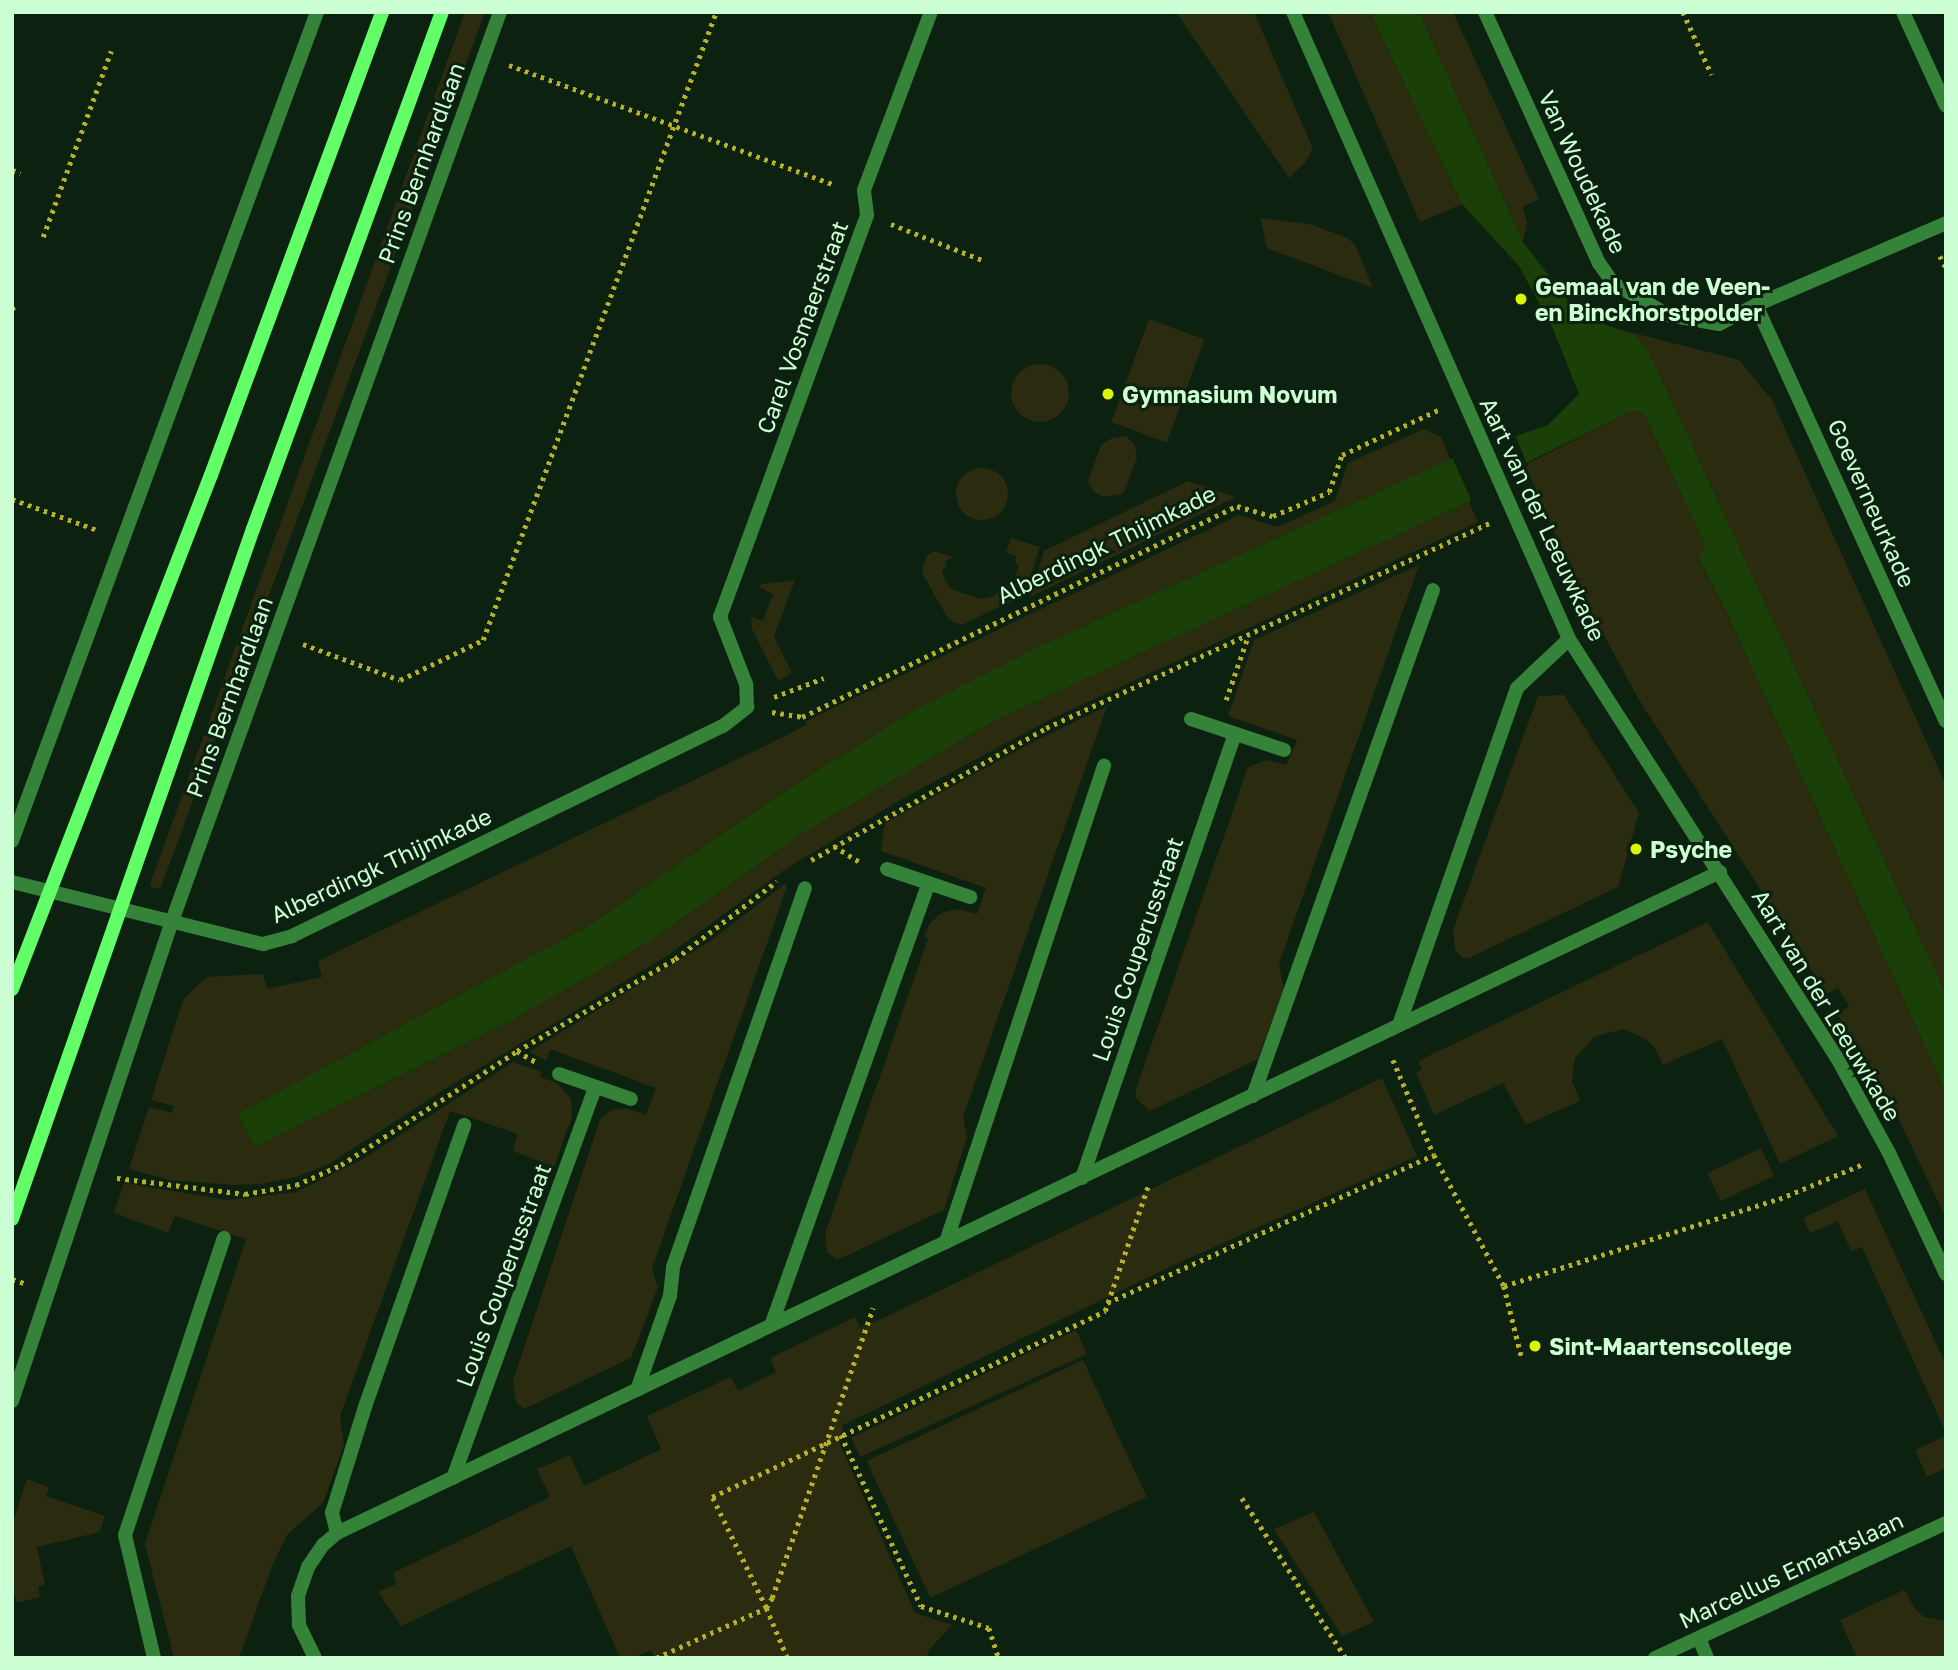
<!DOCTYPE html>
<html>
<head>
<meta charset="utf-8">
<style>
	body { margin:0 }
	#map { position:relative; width:1958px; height:1670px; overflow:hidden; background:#0c2110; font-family:"Golos Text",sans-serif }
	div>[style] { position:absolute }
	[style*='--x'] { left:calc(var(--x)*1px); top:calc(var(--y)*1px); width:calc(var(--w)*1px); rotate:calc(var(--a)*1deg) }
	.green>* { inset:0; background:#2b2b0f; transform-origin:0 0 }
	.round { border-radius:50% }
	.water>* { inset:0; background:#1a3f07 }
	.pier>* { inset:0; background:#0c2110 }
	.path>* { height:4.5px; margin-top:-2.25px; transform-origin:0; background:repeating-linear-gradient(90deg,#b8b127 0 3.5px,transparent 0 8.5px) }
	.service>* { height:14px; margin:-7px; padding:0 7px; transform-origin:7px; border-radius:7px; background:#348339 }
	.minor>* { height:14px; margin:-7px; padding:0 7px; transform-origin:7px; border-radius:7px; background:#348339 }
	.secondary>* { height:14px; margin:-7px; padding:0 7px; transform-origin:7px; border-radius:7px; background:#63ff69 }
	.dots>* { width:19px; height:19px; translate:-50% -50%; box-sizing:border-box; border:4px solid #0c2110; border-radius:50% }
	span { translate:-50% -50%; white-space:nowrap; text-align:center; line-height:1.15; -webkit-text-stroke:6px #0c2110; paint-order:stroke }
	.street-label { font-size:23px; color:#ccffd3 }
	.poi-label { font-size:23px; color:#ccffd3; font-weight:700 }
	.left { translate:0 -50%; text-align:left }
	.frame { position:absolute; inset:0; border:14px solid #ccffd3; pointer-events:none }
</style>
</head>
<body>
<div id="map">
	<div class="green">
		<div style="clip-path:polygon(465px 12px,485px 12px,161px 887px,154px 889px,150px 884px)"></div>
		<div style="clip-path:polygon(1176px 12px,1254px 12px,1313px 149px,1304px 164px,1289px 178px)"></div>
		<div style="clip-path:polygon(1328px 12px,1370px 12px,1462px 204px,1420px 222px)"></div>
		<div style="clip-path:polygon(1419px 12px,1453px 12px,1539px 199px,1523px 207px,1527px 223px,1523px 242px)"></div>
		<div style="clip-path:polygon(1260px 218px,1310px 224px,1345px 237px,1355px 244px,1373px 288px,1267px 248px)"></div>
		<div style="left:1149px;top:319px;width:59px;height:110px;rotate:20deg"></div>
		<div style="clip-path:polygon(1603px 325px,1739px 360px,1772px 400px,1946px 785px,1946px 994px,1650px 354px)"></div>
		<div class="round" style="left:1011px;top:364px;width:58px;height:58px"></div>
		<div style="clip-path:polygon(1637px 411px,1644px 414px,1705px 544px,1699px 560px,1727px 613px,1946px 1092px,1946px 1218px,1899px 1120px,1837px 1014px,1849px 1006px,1838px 988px,1827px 994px,1638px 698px,1583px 597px,1525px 465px,1630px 412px)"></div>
		<div style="clip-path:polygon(1424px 429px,1441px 437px,1450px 459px,1040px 646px,916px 709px,785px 791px,588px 926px,237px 1114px,255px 1147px,511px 1021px,650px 941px,800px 835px,992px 722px,1469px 502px,1478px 522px,1051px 719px,902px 799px,784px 870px,667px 956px,453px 1084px,329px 1164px,296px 1177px,260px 1184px,233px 1185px,169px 1180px,129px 1169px,149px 1107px,172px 1113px,174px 1106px,151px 1100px,183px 1000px,206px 977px,263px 974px,267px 989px,322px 977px,318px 961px,779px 739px,806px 725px,806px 721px,1239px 515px,1277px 527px,1335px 501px,1348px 463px)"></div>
		<div style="clip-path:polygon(1126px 436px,1135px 445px,1137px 458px,1123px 494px,1103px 497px,1093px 491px,1088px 482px,1101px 445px,1112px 438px)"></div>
		<div class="round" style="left:956px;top:468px;width:52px;height:52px"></div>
		<div style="clip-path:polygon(1188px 481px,1236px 497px,1030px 597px,1044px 551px)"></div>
		<div style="clip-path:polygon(1011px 538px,1040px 547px,1025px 594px,962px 625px,949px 620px,923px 575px,923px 565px,927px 556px,934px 551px,953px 557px,945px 561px,947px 567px,942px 570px,945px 581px,953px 590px,981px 599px,994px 596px,1015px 577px,1019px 565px,1015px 563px,1016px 556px,1006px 553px)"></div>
		<div style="clip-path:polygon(1419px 565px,1279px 964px,1284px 988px,1258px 1059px,1150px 1111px,1136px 1098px,1136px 1089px,1248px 767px,1267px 760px,1286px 765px,1297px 740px,1228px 716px,1254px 640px)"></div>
		<div style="clip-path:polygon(795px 580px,774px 636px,792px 673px,778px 681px,752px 629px,751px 617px,763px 621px,773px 594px,760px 588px,761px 584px)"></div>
		<div style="clip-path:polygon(1564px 695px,1639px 813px,1618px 887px,1469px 958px,1463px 958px,1455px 950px,1453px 930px,1538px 696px)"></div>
		<div style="clip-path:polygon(1107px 706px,963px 1117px,967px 1137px,944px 1210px,837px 1260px,827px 1252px,825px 1233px,928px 939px,924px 936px,930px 923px,941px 913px,957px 909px,977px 914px,986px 888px,881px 851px,885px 823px,1031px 743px)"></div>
		<div style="clip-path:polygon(785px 884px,787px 887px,652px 1268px,658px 1287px,631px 1358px,524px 1409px,516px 1402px,513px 1381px,600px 1120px,611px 1110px,626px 1108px,646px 1115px,656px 1088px,550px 1049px,546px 1060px,529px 1052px,710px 941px)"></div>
		<div style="clip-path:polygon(1708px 922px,1838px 1136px,1780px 1164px,1722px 1039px,1663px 1065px,1655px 1048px,1646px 1039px,1623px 1029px,1594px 1037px,1575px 1058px,1572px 1081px,1580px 1101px,1526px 1125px,1503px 1083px,1434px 1115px,1416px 1073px,1422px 1069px,1418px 1061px)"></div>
		<div style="clip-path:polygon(513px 1062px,542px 1072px,540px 1077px,557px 1083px,571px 1099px,572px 1117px,554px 1167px,513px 1151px,518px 1134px,450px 1111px,340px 1416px,344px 1445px,323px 1503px,287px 1535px,272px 1566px,239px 1658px,174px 1658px,145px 1544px,246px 1239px,175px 1216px,168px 1233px,114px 1213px,124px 1183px,227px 1200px,296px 1192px,363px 1159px)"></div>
		<div style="clip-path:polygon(1382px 1078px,1417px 1156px,1174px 1265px,843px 1425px,840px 1444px,915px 1613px,952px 1625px,927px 1652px,929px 1658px,655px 1658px,651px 1650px,634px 1658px,620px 1658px,571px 1546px,401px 1626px,378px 1592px,396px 1584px,393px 1573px,550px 1497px,537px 1469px,570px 1455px,584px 1486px,661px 1449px,647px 1416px,731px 1377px,738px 1391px,776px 1372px,770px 1358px,855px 1317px,860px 1328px,879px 1320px)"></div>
		<div style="left:1761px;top:1148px;width:31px;height:59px;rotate:65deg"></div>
		<div style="clip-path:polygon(1865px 1189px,1946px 1365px,1946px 1433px,1862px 1247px,1851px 1251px,1838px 1221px,1810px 1233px,1803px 1218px)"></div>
		<div style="clip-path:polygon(1076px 1330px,1087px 1354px,860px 1457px,851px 1438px)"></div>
		<div style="left:1083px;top:1360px;width:151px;height:239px;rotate:65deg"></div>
		<div style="clip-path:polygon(1946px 1436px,1946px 1468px,1927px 1477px,1915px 1450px)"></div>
		<div style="clip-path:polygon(27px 1479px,49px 1487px,46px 1496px,105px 1516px,100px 1532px,37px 1547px,45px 1584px,38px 1587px,40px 1597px,17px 1603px,12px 1585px,12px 1525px)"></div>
		<div style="clip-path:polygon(1314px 1512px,1374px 1622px,1342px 1636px,1274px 1529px)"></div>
		<div style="clip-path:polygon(1904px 1590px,1916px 1610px,1924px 1617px,1946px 1621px,1946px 1658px,1857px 1658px,1840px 1620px)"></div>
	</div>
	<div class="water">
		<div style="clip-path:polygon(1370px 12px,1419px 12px,1523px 242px,1578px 314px,1635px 336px,1650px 354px,1946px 994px,1946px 1092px,1727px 613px,1699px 559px,1705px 544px,1644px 414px,1637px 411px,1630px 412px,1530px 461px,1469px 502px,992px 722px,800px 835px,650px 941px,511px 1021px,255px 1147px,237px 1114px,588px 926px,785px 791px,916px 709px,1040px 646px,1450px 459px,1548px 425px,1579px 394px,1553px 329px,1519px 266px,1462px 204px)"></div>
	</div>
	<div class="pier">
		<div style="clip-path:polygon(1515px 435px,1528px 466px,1473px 504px,1451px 455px)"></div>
	</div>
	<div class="path">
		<div style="--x:1683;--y:12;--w:69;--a:65.3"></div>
		<div style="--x:509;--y:65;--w:348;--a:20.2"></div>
		<div style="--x:12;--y:170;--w:9;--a:18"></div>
		<div style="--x:891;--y:224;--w:101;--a:21.5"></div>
		<div style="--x:43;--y:237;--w:198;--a:-69.9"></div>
		<div style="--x:1940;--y:256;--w:13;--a:63"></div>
		<div style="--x:12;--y:310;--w:5;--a:-68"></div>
		<div style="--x:12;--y:499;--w:90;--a:20"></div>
		<div style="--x:303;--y:644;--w:103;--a:20.4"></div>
		<div style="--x:400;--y:680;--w:92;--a:-25.7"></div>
		<div style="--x:483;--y:640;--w:670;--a:-69.64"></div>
		<div style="--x:774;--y:697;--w:53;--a:-20.8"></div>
		<div style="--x:1226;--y:700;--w:68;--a:-71"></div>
		<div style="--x:772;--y:712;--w:30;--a:9"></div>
		<div style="--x:802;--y:717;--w:483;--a:-25.9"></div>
		<div style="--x:1237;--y:506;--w:37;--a:16"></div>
		<div style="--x:1273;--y:516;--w:61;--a:-23.2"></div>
		<div style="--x:1329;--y:492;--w:39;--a:-71"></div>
		<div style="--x:1342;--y:455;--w:106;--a:-25.1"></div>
		<div style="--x:834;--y:846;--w:31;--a:32"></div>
		<div style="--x:811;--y:860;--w:270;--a:-29.3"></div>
		<div style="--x:1046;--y:728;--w:488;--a:-24.8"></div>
		<div style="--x:517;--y:1051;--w:22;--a:30"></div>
		<div style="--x:1393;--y:1060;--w:103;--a:66.7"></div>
		<div style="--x:1434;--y:1155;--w:149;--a:61.9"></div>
		<div style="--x:1504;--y:1286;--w:288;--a:-17.6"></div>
		<div style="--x:1779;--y:1199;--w:91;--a:-22.6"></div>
		<div style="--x:117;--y:1178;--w:129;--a:7.1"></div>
		<div style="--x:245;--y:1194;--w:52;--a:-10"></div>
		<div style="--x:296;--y:1185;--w:49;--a:-24"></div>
		<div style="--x:341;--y:1165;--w:210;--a:-32.9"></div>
		<div style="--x:517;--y:1051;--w:183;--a:-30.2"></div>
		<div style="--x:675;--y:959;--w:128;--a:-37.4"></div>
		<div style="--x:12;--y:1279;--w:13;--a:18"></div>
		<div style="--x:1504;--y:1286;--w:75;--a:76.1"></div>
		<div style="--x:1107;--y:1303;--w:359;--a:-24.4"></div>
		<div style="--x:841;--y:1435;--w:189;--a:64.9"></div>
		<div style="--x:921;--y:1606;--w:71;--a:17.9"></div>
		<div style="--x:989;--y:1628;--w:32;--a:72"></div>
		<div style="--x:1242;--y:1498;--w:191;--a:57"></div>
		<div style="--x:656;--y:1658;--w:121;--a:-24.4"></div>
		<div style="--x:766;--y:1608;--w:123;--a:-115.9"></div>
		<div style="--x:712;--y:1497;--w:435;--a:-25.3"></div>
		<div style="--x:1105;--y:1311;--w:135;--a:-71"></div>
		<div style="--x:787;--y:1658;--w:54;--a:-112.8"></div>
		<div style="--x:766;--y:1608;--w:12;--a:-59"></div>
		<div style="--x:772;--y:1598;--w:307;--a:-70.8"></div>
	</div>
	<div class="service">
		<div style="--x:1191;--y:719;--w:98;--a:18.4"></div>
		<div style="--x:887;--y:869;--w:88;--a:18.6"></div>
		<div style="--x:559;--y:1074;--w:76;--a:19.1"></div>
		<div style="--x:1253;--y:1096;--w:537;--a:-70.42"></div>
		<div style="--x:1082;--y:1178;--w:470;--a:-71"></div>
		<div style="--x:946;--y:1242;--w:502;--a:-71.64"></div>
		<div style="--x:772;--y:1323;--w:467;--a:-70.4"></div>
		<div style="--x:637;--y:1390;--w:100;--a:-70.7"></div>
		<div style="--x:670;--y:1296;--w:29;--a:-84"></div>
		<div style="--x:673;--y:1267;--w:401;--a:-70.8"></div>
		<div style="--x:453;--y:1478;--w:416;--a:-70"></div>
		<div style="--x:337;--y:1533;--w:21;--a:-104"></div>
		<div style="--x:332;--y:1513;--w:114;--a:-72.7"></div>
		<div style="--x:366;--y:1404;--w:296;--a:-70.6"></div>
		<div style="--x:154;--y:1658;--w:126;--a:-103.3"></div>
		<div style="--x:125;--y:1535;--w:313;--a:-71.6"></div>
	</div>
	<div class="minor">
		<div style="--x:1293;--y:12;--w:685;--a:66.24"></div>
		<div style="--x:1569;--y:639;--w:497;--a:57.4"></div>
		<div style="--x:1837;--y:1058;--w:108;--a:61.3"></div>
		<div style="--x:1889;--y:1153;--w:134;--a:64.8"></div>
		<div style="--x:1485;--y:12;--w:276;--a:65.6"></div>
		<div style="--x:1599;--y:263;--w:24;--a:55"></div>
		<div style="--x:1613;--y:283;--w:64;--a:30.2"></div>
		<div style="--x:1668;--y:315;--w:52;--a:10"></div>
		<div style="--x:1719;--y:324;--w:42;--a:-27.2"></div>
		<div style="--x:1756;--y:305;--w:207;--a:-23.3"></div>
		<div style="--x:1903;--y:12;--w:103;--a:65.4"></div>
		<div style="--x:1756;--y:305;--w:457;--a:65.5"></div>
		<div style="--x:12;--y:841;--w:883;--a:-69.8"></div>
		<div style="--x:12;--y:882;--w:259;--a:13.9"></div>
		<div style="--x:263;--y:944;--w:30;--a:-15"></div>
		<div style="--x:292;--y:936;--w:479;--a:-26"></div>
		<div style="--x:723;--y:726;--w:31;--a:-38"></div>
		<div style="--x:747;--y:707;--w:23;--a:-92"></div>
		<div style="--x:746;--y:684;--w:72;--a:-111.2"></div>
		<div style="--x:720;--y:617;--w:428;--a:-69.9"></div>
		<div style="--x:867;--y:215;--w:25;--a:-97"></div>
		<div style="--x:864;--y:190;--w:190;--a:-69.4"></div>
		<div style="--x:1399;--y:1025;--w:357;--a:-70.7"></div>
		<div style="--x:1517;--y:688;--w:71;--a:-43.3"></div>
		<div style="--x:12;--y:1401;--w:506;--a:-71.57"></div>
		<div style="--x:172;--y:921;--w:966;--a:-70.16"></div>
		<div style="--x:1699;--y:1638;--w:22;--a:68"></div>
		<div style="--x:315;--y:1658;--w:37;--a:-116"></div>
		<div style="--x:299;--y:1625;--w:29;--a:-92"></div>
		<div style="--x:298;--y:1596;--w:31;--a:-71"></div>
		<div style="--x:308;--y:1567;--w:27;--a:-56"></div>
		<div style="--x:323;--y:1545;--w:18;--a:-41"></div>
		<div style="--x:337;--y:1533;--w:1533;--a:-25.55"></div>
		<div style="--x:1655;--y:1658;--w:321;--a:-24.9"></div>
	</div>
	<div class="secondary">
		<div style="--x:12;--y:989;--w:551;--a:-68.84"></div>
		<div style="--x:211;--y:475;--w:494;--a:-69.7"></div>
		<div style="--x:12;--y:1219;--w:731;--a:-70.75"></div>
		<div style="--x:253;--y:529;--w:550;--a:-69.92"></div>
	</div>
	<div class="dots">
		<div style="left:1521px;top:299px;background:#dbf700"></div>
		<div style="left:1108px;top:394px;background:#dbf700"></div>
		<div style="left:1636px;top:849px;background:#dbf700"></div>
		<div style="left:1535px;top:1346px;background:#dbf700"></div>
	</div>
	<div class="street-label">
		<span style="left:421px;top:163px;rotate:-70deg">Prins Bernhardlaan</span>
		<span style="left:1583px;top:172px;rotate:65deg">Van Woudekade</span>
		<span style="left:802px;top:327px;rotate:-70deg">Carel Vosmaerstraat</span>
		<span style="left:1872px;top:503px;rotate:66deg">Goeverneurkade</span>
		<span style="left:1543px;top:519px;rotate:65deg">Aart van der Leeuwkade</span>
		<span style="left:1106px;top:544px;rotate:-26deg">Alberdingk Thijmkade</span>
		<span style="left:229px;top:697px;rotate:-70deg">Prins Bernhardlaan</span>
		<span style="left:381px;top:865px;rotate:-25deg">Alberdingk Thijmkade</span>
		<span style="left:1137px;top:949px;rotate:-71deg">Louis Couperusstraat</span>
		<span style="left:1827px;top:1005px;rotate:59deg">Aart van der Leeuwkade</span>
		<span style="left:503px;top:1275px;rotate:-70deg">Louis Couperusstraat</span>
		<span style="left:1791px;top:1570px;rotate:-25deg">Marcellus Emantslaan</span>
	</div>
	<div class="poi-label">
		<span class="left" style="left:1535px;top:299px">Gemaal van de Veen-<br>en Binckhorstpolder</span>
		<span class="left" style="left:1122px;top:394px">Gymnasium Novum</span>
		<span class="left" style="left:1650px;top:849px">Psyche</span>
		<span class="left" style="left:1549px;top:1346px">Sint-Maartenscollege</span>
	</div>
	<div class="frame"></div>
</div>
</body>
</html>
